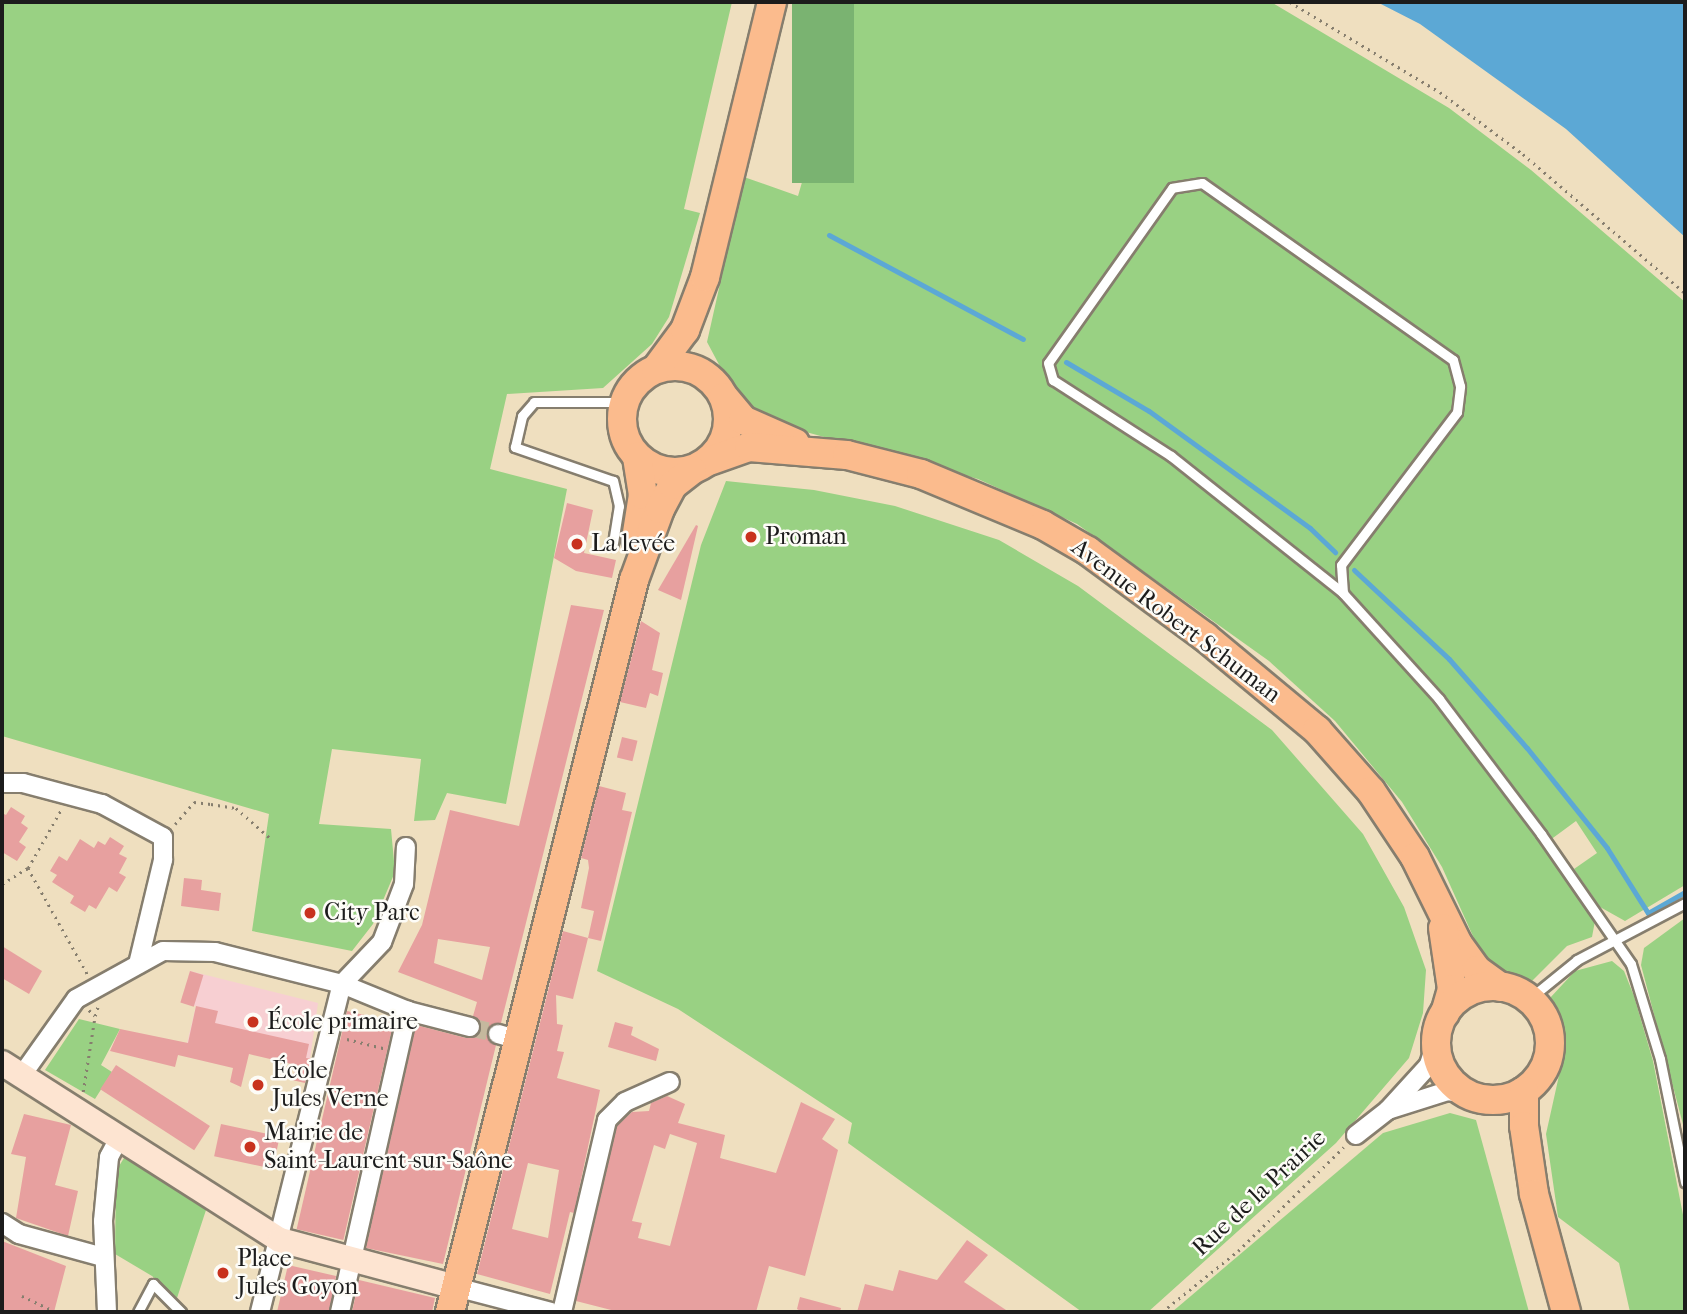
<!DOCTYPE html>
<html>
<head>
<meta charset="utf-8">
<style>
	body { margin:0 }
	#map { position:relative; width:1687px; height:1314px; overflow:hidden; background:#efdfbf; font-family:"IM FELL French Canon",serif }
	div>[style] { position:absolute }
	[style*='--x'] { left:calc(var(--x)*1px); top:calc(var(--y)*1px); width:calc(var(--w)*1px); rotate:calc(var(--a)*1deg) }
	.built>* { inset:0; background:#f7cfd2 }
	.green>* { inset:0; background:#99d183 }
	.forest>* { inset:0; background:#7ab371; transform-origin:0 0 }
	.water>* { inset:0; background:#5ca8d5 }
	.stream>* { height:5px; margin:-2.5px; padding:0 2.5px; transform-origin:2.5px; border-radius:2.5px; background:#5ca8d5 }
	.building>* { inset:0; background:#e7a09f; transform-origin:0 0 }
	.street-tunnel>* { height:18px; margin-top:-9px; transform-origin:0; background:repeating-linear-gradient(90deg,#c5b89e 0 18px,transparent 0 27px) }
	.path>* { height:2.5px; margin-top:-1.25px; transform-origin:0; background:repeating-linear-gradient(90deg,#867e6e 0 2px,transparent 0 7px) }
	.roads { filter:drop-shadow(2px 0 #867e6e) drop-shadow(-2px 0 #867e6e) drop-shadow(0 2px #867e6e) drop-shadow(0 -2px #867e6e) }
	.lane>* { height:9px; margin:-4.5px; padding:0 4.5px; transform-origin:4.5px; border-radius:4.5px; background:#fff }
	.street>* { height:18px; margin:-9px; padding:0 9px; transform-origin:9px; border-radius:9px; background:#fff }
	.secondary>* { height:24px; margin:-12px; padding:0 12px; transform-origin:12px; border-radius:12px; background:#fde4d1 }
	.primary>* { height:28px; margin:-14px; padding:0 14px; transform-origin:14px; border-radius:14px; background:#fbbb8d }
	.primary>.ring { margin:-14px; padding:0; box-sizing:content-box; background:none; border:28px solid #fbbb8d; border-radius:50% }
	.dots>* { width:19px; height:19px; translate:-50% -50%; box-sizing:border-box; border:4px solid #fdfcf7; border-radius:50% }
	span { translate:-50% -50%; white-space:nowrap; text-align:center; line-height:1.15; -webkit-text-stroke:5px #fdfcf7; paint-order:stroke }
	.poi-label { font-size:24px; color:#1c1c1c }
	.left { translate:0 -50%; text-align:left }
	.street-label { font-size:24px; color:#1c1c1c }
	.frame { position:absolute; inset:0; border:4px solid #1c1c1c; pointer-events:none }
</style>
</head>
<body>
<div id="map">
	<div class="built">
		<div style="clip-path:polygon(190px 971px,318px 1003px,310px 1059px,238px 1051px,184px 1056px,196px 1006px,182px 1003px)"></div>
	</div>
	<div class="green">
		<div style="clip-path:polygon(2px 2px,732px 2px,684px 209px,700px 213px,669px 317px,652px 344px,603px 388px,507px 394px,490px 469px,567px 489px,506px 804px,447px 793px,435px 820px,414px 821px,421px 759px,332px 749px,319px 824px,391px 829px,395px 872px,373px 924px,352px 951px,252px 931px,269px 814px,2px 736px)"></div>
		<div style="clip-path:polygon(854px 2px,1271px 2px,1449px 108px,1531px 170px,1685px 302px,1685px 885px,1625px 921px,1600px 907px,1574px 869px,1597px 853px,1576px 821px,1542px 846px,1595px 921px,1592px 937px,1567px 946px,1532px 981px,1485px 963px,1442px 867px,1402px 802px,1335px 721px,1269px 661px,1077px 524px,978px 479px,758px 419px,739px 402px,707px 342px,744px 177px,798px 196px)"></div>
		<div style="clip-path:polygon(726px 481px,814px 490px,895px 506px,999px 540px,1078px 586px,1272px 730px,1363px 834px,1404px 907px,1426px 970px,1423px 1013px,1409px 1058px,1336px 1143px,1148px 1312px,1082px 1312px,848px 1143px,852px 1123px,678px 1009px,597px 971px,701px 545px)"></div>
		<div style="clip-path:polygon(1685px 918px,1685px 1132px,1641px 965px,1644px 948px)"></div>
		<div style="clip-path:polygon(1612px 961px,1624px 971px,1634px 996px,1653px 1061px,1685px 1225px,1685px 1312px,1630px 1312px,1619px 1263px,1558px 1217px,1546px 1134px,1566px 1044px,1559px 1010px,1550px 998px,1575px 971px)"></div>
		<div style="clip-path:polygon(79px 1019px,120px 1029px,101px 1065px,112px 1072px,95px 1099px,45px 1070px)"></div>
		<div style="clip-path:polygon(1450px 1113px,1476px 1120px,1529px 1312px,1172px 1312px,1383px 1133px)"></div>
		<div style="clip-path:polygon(139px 1156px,208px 1204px,177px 1298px,152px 1276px,115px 1254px,116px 1171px,124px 1158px)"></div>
	</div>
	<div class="forest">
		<div style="left:792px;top:2px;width:62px;height:181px"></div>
	</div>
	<div class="water">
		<div style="clip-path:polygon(1377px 2px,1685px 2px,1685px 237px,1566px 129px,1420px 24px)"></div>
	</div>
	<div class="stream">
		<div style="--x:829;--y:235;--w:220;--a:28.2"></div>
		<div style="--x:1066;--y:362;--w:96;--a:30.6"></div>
		<div style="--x:1149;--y:411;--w:199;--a:36"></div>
		<div style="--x:1310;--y:528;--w:35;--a:44"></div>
		<div style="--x:1354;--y:570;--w:130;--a:43.1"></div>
		<div style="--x:1449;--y:659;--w:118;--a:48.8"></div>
		<div style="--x:1527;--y:748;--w:128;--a:51.3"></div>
		<div style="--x:1607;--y:848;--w:77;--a:57.8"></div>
		<div style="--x:1648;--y:913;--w:43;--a:-29.6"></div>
	</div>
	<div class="building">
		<div style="clip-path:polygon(567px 503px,593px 510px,584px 553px,616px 560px,612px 578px,576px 571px,554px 558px)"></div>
		<div style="clip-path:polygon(696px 525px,698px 526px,681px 600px,658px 590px)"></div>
		<div style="clip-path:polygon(evenodd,571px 605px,604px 610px,501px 1023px,487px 1032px,496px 1045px,443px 1264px,366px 1248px,416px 1025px,466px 1038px,478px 1035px,481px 1029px,473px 1016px,477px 1002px,398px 972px,422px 925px,450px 810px,519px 826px,571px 605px,438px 939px,490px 947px,482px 980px,434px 963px,438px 939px)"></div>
		<div style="clip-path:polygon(641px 621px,660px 633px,652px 670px,663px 673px,658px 696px,650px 693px,646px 708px,620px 702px)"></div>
		<div style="left:622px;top:737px;width:16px;height:21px;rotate:14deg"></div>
		<div style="clip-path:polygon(599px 786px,626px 793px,622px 810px,632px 812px,601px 941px,588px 938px,594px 911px,581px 908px,589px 868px,588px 860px,581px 858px)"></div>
		<div style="clip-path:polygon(11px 807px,25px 816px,21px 823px,28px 828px,19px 842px,26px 847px,17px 861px,2px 852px,2px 813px,6px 815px)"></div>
		<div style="clip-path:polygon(110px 837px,124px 846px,119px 854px,127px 858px,119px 873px,126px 877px,117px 892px,109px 887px,96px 909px,89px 905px,85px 912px,70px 903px,74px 896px,52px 882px,57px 875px,50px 871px,59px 856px,67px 861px,80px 839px,94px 848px,98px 841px,105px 845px)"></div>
		<div style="clip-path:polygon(184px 878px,202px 880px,201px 890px,221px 893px,219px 911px,181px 906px)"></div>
		<div style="clip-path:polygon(evenodd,563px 931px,588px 938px,573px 999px,556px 995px,557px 1024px,563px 1025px,557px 1051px,564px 1052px,557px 1078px,600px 1090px,574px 1213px,570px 1212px,550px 1294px,477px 1274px,563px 931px,528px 1163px,559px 1170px,548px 1238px,512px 1229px,528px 1163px)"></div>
		<div style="clip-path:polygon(2px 946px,42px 971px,29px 994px,2px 978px)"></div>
		<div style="left:190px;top:971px;width:14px;height:33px;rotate:17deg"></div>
		<div style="clip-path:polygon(196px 1006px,218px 1011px,215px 1023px,309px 1044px,306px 1058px,312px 1059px,305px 1083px,292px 1080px,296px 1065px,249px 1054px,241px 1087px,230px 1082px,233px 1068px,178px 1055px,175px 1067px,110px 1051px,120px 1029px,188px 1043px)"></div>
		<div style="left:347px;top:1011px;width:48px;height:224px;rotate:13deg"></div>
		<div style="clip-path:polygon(615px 1022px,633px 1027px,631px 1035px,659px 1049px,656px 1061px,608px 1047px)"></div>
		<div style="left:116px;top:1065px;width:112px;height:29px;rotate:33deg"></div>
		<div style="clip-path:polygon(evenodd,667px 1096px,685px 1104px,678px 1123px,725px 1135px,720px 1158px,776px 1173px,801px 1102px,835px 1119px,822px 1139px,838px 1150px,805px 1276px,769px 1266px,756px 1312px,619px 1312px,576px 1301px,617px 1126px,632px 1112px,649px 1111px,651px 1103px,667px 1096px,670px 1134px,697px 1143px,670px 1246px,638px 1238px,642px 1223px,632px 1221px,654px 1145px,665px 1149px,670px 1134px)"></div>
		<div style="clip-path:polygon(24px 1114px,71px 1125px,55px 1185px,78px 1191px,68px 1236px,16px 1218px,26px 1157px,11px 1154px)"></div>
		<div style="left:221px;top:1124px;width:60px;height:33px;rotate:12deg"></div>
		<div style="clip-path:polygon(967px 1240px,988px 1255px,964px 1282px,1009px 1312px,857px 1312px,865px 1284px,893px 1291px,899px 1270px,937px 1280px)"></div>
		<div style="clip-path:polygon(2px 1241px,66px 1266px,54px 1312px,2px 1312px)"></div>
		<div style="clip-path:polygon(288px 1265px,336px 1276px,329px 1312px,277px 1312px)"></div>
		<div style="clip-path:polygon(359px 1280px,435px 1298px,432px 1312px,352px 1312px)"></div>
		<div style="clip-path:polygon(800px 1297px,841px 1308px,840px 1312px,802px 1312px,797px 1309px)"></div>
	</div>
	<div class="street-tunnel">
		<div style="--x:470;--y:1027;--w:29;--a:14"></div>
	</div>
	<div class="path">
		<div style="--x:1290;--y:2;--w:175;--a:31"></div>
		<div style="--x:1440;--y:92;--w:104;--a:36.8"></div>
		<div style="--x:1523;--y:154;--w:213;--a:40.6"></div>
		<div style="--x:175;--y:824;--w:29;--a:-49"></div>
		<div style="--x:194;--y:802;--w:17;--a:7"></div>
		<div style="--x:211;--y:804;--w:25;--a:9"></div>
		<div style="--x:236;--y:808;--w:45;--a:41.4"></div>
		<div style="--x:28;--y:868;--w:123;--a:60.7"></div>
		<div style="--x:2;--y:884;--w:31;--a:-32"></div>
		<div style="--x:28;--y:868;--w:67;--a:-60.4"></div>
		<div style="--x:89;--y:1010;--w:8;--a:45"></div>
		<div style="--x:95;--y:1016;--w:10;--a:-73"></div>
		<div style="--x:347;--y:1039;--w:38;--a:14"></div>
		<div style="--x:83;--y:1092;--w:78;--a:-81.1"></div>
		<div style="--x:22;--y:1296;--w:38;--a:25"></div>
		<div style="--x:1162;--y:1312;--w:97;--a:-38.8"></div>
		<div style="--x:1238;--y:1251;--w:148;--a:-44.5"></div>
	</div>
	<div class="roads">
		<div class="lane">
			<div style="--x:613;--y:543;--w:37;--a:-81"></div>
			<div style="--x:619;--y:506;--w:26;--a:-103"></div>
			<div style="--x:613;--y:481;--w:104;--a:-160.9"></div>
			<div style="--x:515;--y:447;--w:32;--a:-77"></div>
			<div style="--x:522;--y:416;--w:18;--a:-49"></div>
			<div style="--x:534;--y:402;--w:91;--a:0"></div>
			<div style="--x:1343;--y:593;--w:28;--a:-94"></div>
			<div style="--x:1341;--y:565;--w:192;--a:-52.8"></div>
			<div style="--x:1457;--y:412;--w:26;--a:-83"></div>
			<div style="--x:1460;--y:386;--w:27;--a:-105"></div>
			<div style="--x:1453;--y:360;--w:307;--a:-144.8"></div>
			<div style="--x:1202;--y:183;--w:30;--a:171"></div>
			<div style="--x:1172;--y:188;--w:214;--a:125.3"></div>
			<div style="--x:1048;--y:363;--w:18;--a:74"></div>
			<div style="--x:1053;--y:380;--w:140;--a:32.8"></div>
			<div style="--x:1171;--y:456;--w:220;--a:38.5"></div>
			<div style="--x:1343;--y:593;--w:143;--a:47.8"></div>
			<div style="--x:1439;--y:699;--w:169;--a:52.9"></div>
			<div style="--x:1541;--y:834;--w:158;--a:55.3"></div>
			<div style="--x:1631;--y:964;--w:99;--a:73"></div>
			<div style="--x:1660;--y:1059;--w:126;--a:78.5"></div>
			<div style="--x:1529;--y:999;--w:62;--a:-39.1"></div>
			<div style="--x:1577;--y:960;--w:122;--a:-27.8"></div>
			<div style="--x:138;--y:1312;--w:32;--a:-62"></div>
			<div style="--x:153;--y:1284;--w:40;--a:45"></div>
		</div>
		<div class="street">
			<div style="--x:2;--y:783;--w:21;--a:0"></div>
			<div style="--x:23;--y:783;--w:82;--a:14.9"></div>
			<div style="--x:102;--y:804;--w:69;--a:28.4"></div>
			<div style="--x:163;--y:837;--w:23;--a:90"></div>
			<div style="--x:163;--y:860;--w:107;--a:103.5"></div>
			<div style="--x:498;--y:1034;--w:19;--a:16"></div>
			<div style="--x:1436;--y:1043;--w:23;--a:108"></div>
			<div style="--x:1429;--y:1065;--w:61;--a:132.3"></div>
			<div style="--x:1388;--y:1110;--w:63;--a:-17.6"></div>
			<div style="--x:1448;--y:1091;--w:18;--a:9"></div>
			<div style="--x:22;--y:1075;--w:93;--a:-54.6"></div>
			<div style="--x:76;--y:999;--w:99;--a:-28.9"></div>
			<div style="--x:163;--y:951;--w:52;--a:1.1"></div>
			<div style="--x:215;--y:952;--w:131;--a:14.1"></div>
			<div style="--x:342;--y:984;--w:71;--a:22.2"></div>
			<div style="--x:408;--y:1011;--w:64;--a:14.5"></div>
			<div style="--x:1356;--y:1135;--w:41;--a:-38"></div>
			<div style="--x:2;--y:1223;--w:20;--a:33"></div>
			<div style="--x:19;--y:1234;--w:87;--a:15.3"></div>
			<div style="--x:456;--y:1287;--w:98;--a:14.7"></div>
			<div style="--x:107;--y:1312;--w:91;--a:-92.5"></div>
			<div style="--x:103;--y:1221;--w:64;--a:-84.6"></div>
			<div style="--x:109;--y:1157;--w:24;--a:-62"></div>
			<div style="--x:260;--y:1312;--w:338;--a:-76"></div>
			<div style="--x:342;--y:984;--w:58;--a:-46.4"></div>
			<div style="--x:382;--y:942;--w:62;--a:-69.2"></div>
			<div style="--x:404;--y:884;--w:37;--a:-87"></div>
			<div style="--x:340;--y:1312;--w:309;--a:-77.3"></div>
			<div style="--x:562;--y:1312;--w:197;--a:-76.8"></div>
			<div style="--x:607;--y:1120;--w:25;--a:-45"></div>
			<div style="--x:625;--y:1102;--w:49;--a:-24"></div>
		</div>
		<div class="secondary">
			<div style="--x:2;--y:1063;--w:330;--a:32.5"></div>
			<div style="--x:280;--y:1240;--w:182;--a:15"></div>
		</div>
		<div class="primary">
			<div class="ring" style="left:622px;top:366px;width:78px;height:78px"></div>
			<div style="--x:656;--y:369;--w:49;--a:-53.4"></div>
			<div style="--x:685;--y:330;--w:57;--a:-69.3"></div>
			<div style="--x:705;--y:277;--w:283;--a:-76.3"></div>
			<div style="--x:724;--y:397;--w:30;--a:50"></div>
			<div style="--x:743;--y:420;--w:57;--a:23.9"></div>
			<div style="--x:709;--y:461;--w:42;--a:-19.3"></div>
			<div style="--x:749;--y:447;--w:98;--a:4.7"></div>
			<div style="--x:847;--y:455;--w:76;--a:14.4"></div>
			<div style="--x:921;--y:474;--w:132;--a:22.7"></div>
			<div style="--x:1043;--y:525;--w:52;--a:30"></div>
			<div style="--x:1088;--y:551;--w:145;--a:36.3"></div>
			<div style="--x:1205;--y:637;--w:146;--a:39.7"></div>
			<div style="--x:1317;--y:730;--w:81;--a:48.5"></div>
			<div style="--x:1371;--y:791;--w:79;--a:56.3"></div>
			<div style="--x:1415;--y:857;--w:97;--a:63.7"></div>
			<div style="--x:1458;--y:944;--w:32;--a:54"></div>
			<div style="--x:1477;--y:970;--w:29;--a:36"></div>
			<div style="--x:636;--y:539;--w:45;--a:-81"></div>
			<div style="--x:643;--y:495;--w:39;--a:-99"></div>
			<div style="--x:1443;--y:928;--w:62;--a:81.6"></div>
			<div style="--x:1452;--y:989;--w:25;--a:106"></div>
			<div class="ring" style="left:1436px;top:986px;width:86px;height:86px"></div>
			<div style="--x:1524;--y:1091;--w:35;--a:90"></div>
			<div style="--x:1524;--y:1126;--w:69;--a:81.6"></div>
			<div style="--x:1534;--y:1194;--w:122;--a:74.8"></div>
			<div style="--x:450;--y:1312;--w:755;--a:-75.89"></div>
			<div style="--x:634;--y:580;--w:76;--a:-69.9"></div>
			<div style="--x:660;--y:509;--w:27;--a:-62"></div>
			<div style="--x:673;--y:485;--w:24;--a:-38"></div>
		</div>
	</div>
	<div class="dots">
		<div style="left:751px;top:537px;background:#c8321e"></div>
		<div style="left:577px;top:544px;background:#c8321e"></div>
		<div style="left:310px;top:913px;background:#c8321e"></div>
		<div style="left:253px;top:1022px;background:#c8321e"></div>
		<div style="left:258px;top:1085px;background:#c8321e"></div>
		<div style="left:250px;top:1147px;background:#c8321e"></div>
		<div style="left:223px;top:1273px;background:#c8321e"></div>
	</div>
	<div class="poi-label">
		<span class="left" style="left:765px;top:537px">Proman</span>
		<span class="left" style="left:591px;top:544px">La levée</span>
		<span class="left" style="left:324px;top:913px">City Parc</span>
		<span class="left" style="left:267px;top:1022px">École primaire</span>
		<span class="left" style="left:272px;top:1085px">École<br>Jules Verne</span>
		<span class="left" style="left:264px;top:1147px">Mairie de<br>Saint-Laurent-sur-Saône</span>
		<span class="left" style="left:237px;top:1273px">Place<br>Jules Goyon</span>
	</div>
	<div class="street-label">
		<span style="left:1176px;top:621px;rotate:37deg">Avenue Robert Schuman</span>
		<span style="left:1259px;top:1193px;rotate:-43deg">Rue de la Prairie</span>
	</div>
	<div class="frame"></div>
</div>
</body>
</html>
